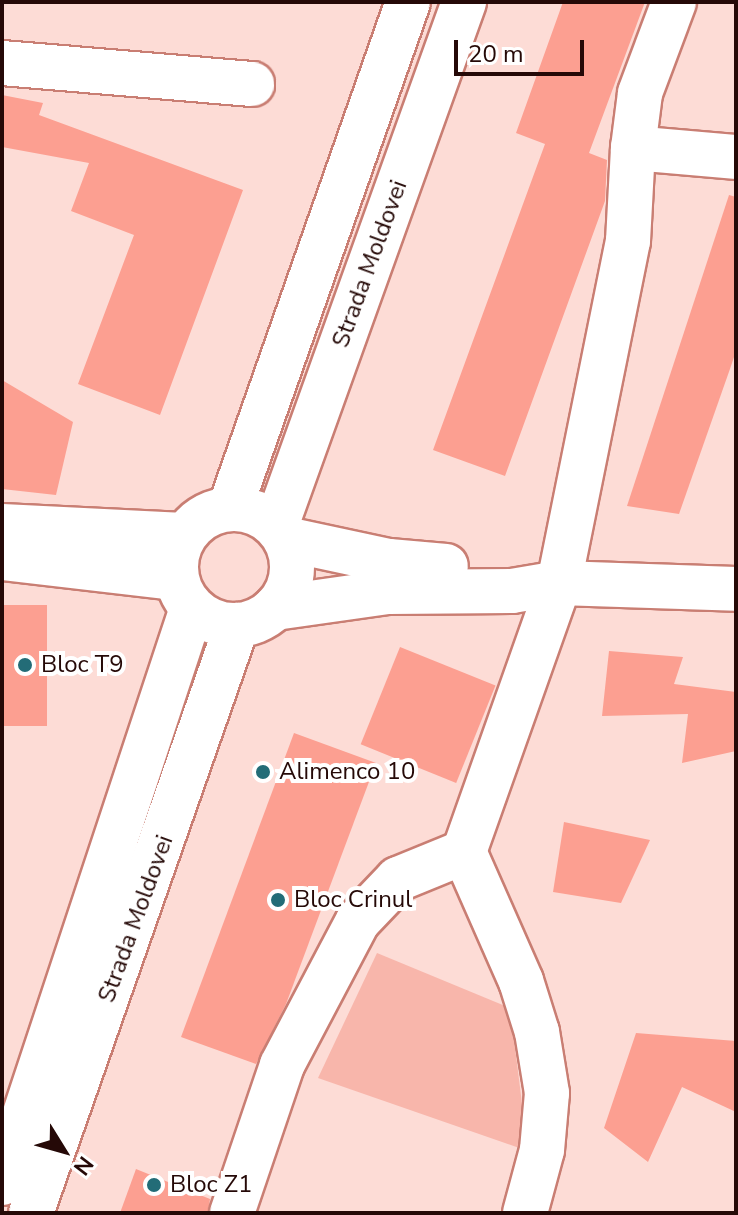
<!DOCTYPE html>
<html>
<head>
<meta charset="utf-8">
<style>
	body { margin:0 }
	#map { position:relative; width:738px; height:1215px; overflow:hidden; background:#fddcd6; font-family:"Nunito Sans",sans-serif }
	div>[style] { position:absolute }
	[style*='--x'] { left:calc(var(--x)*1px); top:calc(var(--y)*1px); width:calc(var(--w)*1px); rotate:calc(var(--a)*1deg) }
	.green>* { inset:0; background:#f8b6ab }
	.building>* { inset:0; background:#fc9f91; transform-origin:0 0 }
	.roads { filter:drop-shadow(2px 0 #c97e73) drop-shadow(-2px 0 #c97e73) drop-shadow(0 2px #c97e73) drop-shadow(0 -2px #c97e73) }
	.minor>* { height:44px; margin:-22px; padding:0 22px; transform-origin:22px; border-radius:22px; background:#fff }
	.major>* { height:44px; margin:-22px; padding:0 22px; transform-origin:22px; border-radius:22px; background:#fff }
	.major>.ring { margin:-22px; padding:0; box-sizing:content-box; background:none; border:44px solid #fff; border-radius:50% }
	.dots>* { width:22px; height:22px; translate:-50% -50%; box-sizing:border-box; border:4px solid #fff; border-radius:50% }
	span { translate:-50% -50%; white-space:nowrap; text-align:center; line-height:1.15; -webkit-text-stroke:8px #fff; paint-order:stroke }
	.street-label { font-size:24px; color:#250907 }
	.poi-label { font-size:24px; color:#250907 }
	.left { translate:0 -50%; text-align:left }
	.frame { position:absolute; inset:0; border:4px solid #250907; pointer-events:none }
	.north { position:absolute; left:24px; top:1111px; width:80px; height:80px; -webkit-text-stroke:6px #fff; paint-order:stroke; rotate:127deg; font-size:22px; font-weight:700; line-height:32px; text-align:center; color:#250907 }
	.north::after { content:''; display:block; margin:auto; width:28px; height:36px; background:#250907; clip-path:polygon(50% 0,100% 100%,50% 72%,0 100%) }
	.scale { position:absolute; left:454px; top:40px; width:130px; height:36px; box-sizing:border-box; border:4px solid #250907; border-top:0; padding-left:10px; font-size:24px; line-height:28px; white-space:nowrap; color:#250907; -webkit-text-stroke:6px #fff; paint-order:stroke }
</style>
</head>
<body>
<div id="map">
	<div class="green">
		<div style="clip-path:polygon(377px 953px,510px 1008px,528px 1151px,318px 1078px)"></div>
	</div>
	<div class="building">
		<div style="clip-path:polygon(563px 2px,645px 2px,589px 153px,607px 160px,605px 201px,505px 476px,433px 450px,545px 144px,516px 133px)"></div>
		<div style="clip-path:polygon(2px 95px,43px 103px,39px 115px,243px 190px,160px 415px,78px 384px,134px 235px,71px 211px,89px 163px,2px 147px)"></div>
		<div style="clip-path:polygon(729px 195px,736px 197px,736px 351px,731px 366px,679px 514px,627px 506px)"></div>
		<div style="clip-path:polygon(2px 380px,73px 422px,56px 495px,2px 489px)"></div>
		<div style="left:2px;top:605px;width:45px;height:121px"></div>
		<div style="left:400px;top:647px;width:103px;height:105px;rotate:22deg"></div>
		<div style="clip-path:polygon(609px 651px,683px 657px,674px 684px,736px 692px,736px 751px,682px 763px,688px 714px,602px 716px)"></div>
		<div style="clip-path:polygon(294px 733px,376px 763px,286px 1004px,256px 1064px,181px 1037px)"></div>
		<div style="clip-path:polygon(564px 822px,650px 840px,621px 903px,553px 892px)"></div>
		<div style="clip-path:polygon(636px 1033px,736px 1041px,736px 1112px,682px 1087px,648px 1162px,604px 1128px)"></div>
		<div style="clip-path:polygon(136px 1169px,210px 1199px,208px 1213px,120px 1213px)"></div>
	</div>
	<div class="roads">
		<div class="minor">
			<div style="--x:2;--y:63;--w:251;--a:4.8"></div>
			<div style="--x:633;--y:148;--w:103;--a:5"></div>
			<div style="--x:232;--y:1213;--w:156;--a:-71.3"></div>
			<div style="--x:282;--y:1065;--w:163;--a:-62.2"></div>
			<div style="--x:358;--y:921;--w:58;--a:-46.4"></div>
			<div style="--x:398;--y:879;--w:71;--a:-22.2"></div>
			<div style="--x:525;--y:1213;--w:65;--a:-74.9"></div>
			<div style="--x:542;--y:1150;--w:57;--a:-85"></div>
			<div style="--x:547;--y:1093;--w:62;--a:-99.3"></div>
			<div style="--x:537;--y:1032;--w:53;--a:-107.4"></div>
			<div style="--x:521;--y:981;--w:141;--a:-113.8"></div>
			<div style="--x:464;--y:852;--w:285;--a:-70.5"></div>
			<div style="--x:559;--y:583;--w:349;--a:-78.6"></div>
			<div style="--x:628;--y:241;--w:93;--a:-86.9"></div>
			<div style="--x:633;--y:148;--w:55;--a:-82.7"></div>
			<div style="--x:640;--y:93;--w:97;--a:-69.5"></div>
		</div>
		<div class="major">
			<div style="--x:230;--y:508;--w:536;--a:-70.62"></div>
			<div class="ring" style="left:176px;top:509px;width:72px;height:72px"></div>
			<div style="--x:2;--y:526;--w:182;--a:2.8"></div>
			<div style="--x:276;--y:526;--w:557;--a:-70.26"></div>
			<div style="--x:286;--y:539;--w:105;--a:12.1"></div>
			<div style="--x:389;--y:561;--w:57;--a:5"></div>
			<div style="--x:2;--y:558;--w:175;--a:6.6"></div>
			<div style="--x:275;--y:608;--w:114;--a:-8.1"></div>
			<div style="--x:388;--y:592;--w:124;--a:-0.5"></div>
			<div style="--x:512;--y:591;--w:48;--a:-9.7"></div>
			<div style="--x:559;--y:583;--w:177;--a:1.9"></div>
			<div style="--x:2;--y:1183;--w:606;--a:-71.71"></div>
			<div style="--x:31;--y:1213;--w:623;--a:-70.69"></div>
		</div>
	</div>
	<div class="dots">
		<div style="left:25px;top:665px;background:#236c77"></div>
		<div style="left:263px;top:772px;background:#236c77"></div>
		<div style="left:278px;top:900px;background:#236c77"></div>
		<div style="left:154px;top:1185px;background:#236c77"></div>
	</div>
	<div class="street-label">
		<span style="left:370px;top:264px;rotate:-70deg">Strada Moldovei</span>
		<span style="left:136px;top:919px;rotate:-70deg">Strada Moldovei</span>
	</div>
	<div class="poi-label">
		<span class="left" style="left:41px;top:665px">Bloc T9</span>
		<span class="left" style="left:279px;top:772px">Alimenco 10</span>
		<span class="left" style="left:294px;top:900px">Bloc Crinul</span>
		<span class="left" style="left:170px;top:1185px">Bloc Z1</span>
	</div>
	<div class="frame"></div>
	<div class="north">N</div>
	<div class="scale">20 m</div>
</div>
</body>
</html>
